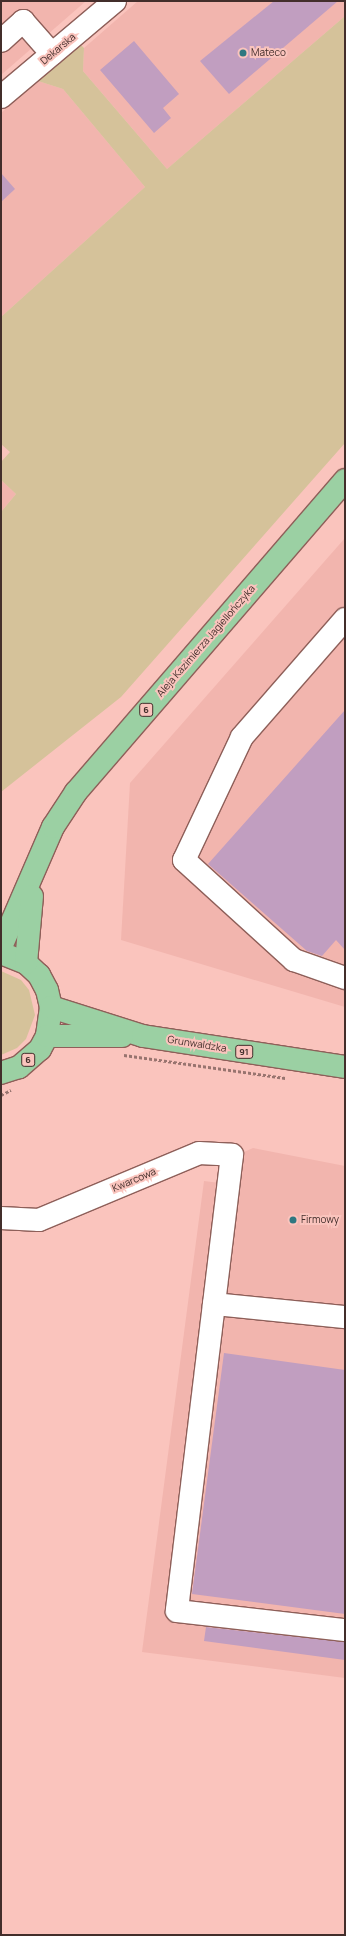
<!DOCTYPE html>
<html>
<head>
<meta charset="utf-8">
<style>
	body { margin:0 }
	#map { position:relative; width:346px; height:1936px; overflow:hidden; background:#fac4bd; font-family:Manrope,sans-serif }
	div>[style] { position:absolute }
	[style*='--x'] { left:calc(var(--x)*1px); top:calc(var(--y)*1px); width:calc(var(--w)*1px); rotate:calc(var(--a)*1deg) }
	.built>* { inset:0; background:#f2b5ae }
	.green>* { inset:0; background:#d5c29a }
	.building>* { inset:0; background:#c19ec0 }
	.path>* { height:2.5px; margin-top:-1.25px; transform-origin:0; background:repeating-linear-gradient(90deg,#98746f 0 3px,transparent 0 5px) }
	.roads { filter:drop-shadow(1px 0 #8e5f59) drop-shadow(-1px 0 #8e5f59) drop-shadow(0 1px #8e5f59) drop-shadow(0 -1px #8e5f59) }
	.minor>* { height:22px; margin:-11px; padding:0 11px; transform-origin:11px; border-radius:11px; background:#fff }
	.major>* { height:22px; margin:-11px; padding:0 11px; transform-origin:11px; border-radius:11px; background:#9bd0a3 }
	.dots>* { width:11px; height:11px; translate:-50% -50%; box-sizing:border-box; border:2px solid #fac4bd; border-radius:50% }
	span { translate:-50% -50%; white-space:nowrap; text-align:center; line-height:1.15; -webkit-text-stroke:4px #fac4bd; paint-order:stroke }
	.shield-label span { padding:1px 3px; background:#fac4bd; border:1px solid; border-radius:3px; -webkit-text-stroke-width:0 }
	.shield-label { font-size:9px; color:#432e2b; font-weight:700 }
	.street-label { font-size:10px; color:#432e2b }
	.poi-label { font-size:10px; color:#432e2b }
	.left { translate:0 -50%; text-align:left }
	.frame { position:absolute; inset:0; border:2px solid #432e2b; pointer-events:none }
</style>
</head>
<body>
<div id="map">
	<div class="built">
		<div style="clip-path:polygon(1px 1px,86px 1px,1px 75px)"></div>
		<div style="clip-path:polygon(138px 1px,345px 1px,345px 16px,167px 169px,83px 71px,84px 48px)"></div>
		<div style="clip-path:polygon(38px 81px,63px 89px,145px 187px,1px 317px,1px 113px)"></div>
		<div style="clip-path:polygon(1px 480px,16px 494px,1px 512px)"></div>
		<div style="clip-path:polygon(345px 538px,345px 1007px,121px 940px,130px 783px)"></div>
		<div style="clip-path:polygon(253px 1148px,345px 1166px,345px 1678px,142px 1652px,204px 1181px,236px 1185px,240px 1179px,244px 1152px)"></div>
	</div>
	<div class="green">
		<div style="clip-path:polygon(345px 16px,345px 443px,121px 697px,1px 792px,1px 512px,16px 494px,1px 480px,1px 462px,10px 452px,1px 444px,1px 317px,145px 187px,63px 89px,38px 81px,81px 45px,84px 48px,83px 71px,167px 169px)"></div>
		<div style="clip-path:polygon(1px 971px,21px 980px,29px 990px,35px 1015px,26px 1039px,17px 1048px,1px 1055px)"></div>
	</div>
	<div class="building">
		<div style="clip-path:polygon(274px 1px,338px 1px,229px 94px,200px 61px)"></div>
		<div style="clip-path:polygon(134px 41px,179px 94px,163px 108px,171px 118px,154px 133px,100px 70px)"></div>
		<div style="clip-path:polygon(1px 173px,15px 189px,1px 202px)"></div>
		<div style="clip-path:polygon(345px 710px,345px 950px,336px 940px,322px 956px,307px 951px,208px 864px)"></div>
		<div style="clip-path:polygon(224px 1353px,345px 1370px,345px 1614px,192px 1594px)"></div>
		<div style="clip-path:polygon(206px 1627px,345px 1642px,345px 1660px,204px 1641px)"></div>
	</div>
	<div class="path">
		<div style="--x:124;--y:1055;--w:163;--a:8.1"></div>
		<div style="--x:1;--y:1095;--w:11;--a:-27"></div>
	</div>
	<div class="roads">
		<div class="minor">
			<div style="--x:1;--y:41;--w:30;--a:-42"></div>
			<div style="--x:23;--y:21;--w:44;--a:48.7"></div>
			<div style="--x:1;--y:97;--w:149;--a:-40.1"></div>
			<div style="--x:345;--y:619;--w:157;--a:131.1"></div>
			<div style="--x:242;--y:737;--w:136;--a:115.2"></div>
			<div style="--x:184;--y:860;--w:149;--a:42.3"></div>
			<div style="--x:294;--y:960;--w:54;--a:19.4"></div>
			<div style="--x:1;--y:1218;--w:38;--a:3"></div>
			<div style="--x:39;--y:1220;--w:173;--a:-22.7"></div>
			<div style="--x:199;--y:1153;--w:33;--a:3"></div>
			<div style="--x:232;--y:1155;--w:459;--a:96.9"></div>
			<div style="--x:177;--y:1611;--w:169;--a:6.5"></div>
			<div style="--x:214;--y:1304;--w:132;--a:5.7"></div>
		</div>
		<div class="major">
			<div style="--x:1;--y:947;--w:131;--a:-66.6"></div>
			<div style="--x:53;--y:827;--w:42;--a:-56.7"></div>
			<div style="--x:76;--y:792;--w:412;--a:-49.2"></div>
			<div style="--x:1;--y:953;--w:27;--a:22"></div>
			<div style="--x:26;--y:963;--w:18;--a:43"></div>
			<div style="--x:39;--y:975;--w:17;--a:62"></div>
			<div style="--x:47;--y:990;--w:17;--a:77"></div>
			<div style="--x:51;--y:1007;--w:29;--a:98"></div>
			<div style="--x:47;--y:1036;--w:15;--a:118"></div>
			<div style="--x:40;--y:1049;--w:28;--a:139"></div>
			<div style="--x:19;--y:1067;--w:19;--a:162"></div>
			<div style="--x:26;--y:963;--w:67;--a:-84.9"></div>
			<div style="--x:51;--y:1007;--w:96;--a:17.5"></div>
			<div style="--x:143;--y:1036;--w:204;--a:8.7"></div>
			<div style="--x:47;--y:1036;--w:75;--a:0"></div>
		</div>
	</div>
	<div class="dots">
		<div style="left:243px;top:53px;background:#2f7780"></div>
		<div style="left:293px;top:1220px;background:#2f7780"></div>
	</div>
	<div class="shield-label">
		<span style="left:146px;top:710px">6</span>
		<span style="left:244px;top:1052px">91</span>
		<span style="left:28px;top:1060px">6</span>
	</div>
	<div class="street-label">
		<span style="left:58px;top:49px;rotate:-40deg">Dekarska</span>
		<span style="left:206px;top:641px;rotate:-49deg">Aleja Kazimierza Jagiellończyka</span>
		<span style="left:197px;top:1044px;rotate:9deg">Grunwaldzka</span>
		<span style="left:134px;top:1180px;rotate:-23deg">Kwarcowa</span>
	</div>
	<div class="poi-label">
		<span class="left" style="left:251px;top:53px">Mateco</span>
		<span class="left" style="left:301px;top:1220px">Firmowy</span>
	</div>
	<div class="frame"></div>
</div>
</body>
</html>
